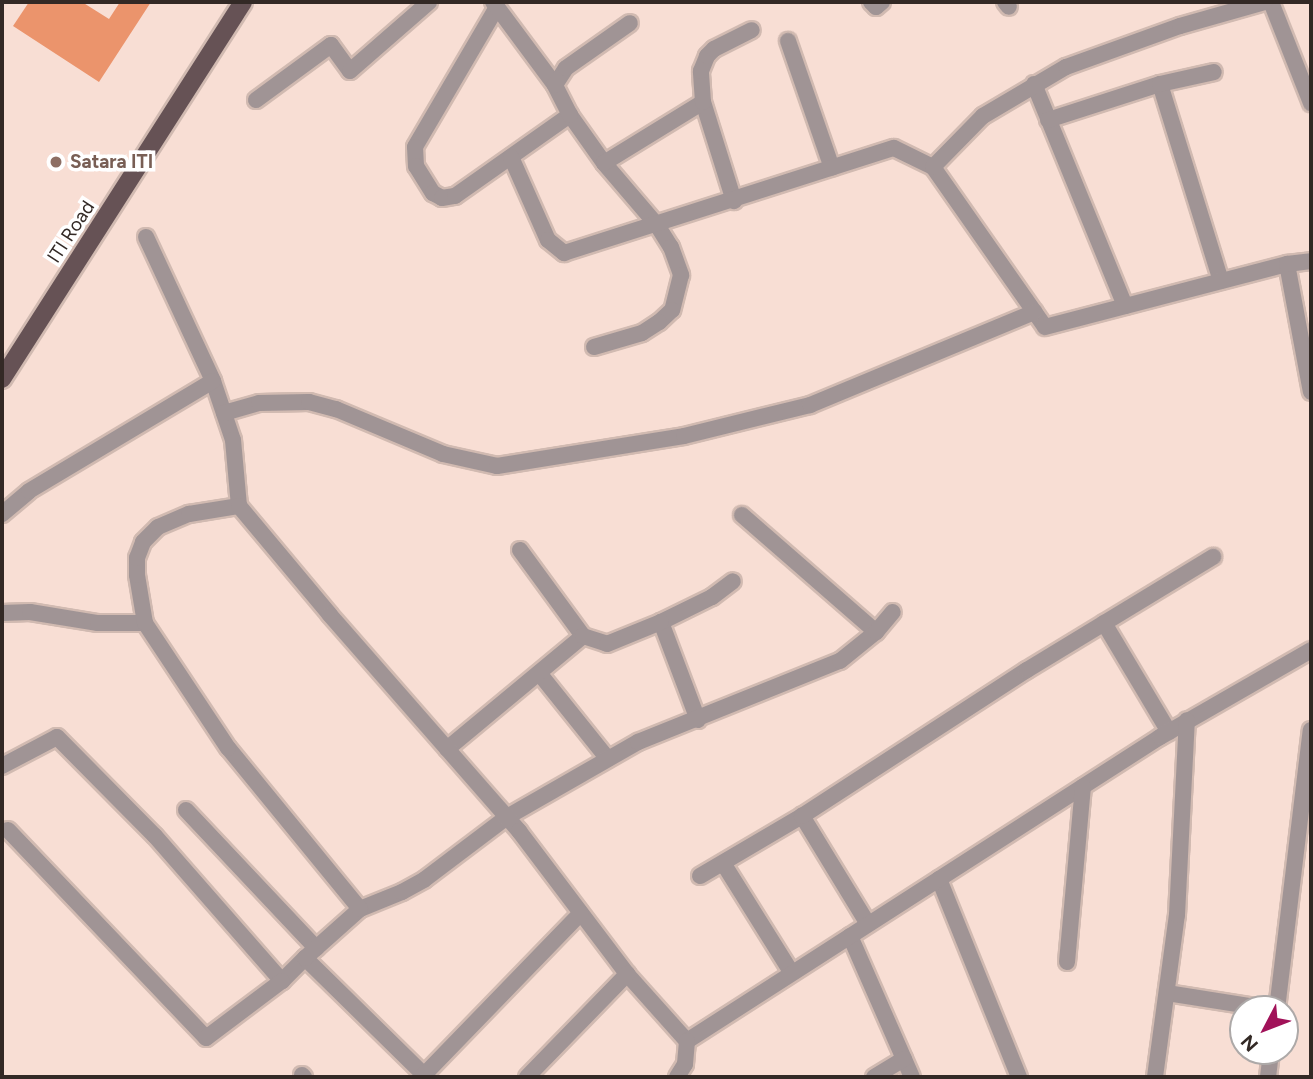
<!DOCTYPE html>
<html>
<head>
<meta charset="utf-8">
<style>
	body { margin:0 }
	#map { position:relative; width:1313px; height:1079px; overflow:hidden; background:#f8ded4; font-family:Figtree,sans-serif }
	div>[style] { position:absolute }
	[style*='--x'] { left:calc(var(--x)*1px); top:calc(var(--y)*1px); width:calc(var(--w)*1px); rotate:calc(var(--a)*1deg) }
	.building>* { inset:0; background:#eb946c }
	.roads { filter:drop-shadow(2px 0 #d1bab1) drop-shadow(-2px 0 #d1bab1) drop-shadow(0 2px #d1bab1) drop-shadow(0 -2px #d1bab1) }
	.street>* { height:16px; margin:-8px; padding:0 8px; transform-origin:8px; border-radius:8px; background:#a09495 }
	.primary>* { height:18px; margin:-9px; padding:0 9px; transform-origin:9px; border-radius:9px; background:#665255 }
	.dots>* { width:19px; height:19px; translate:-50% -50%; box-sizing:border-box; border:4px solid #fff; border-radius:50% }
	span { translate:-50% -50%; white-space:nowrap; text-align:center; line-height:1.15; -webkit-text-stroke:7px #fff; paint-order:stroke }
	.education-label { font-size:19px; color:#785e54; font-weight:700 }
	.left { translate:0 -50%; text-align:left }
	.street-label { font-size:19px; color:#332925 }
	.frame { position:absolute; inset:0; border:4px solid #332925; pointer-events:none }
	.north { position:absolute; left:1229px; top:995px; width:70px; height:70px; box-sizing:border-box; background:#fff; border:2px solid #ada9a8; border-radius:50%; rotate:228deg; font-size:19px; font-weight:700; line-height:28px; text-align:center; color:#332925 }
	.north::after { content:''; display:block; margin:auto; width:24px; height:32px; background:#a11259; clip-path:polygon(50% 0,100% 100%,50% 72%,0 100%) }
</style>
</head>
<body>
<div id="map">
	<div class="building">
		<div style="clip-path:polygon(29px 2px,82px 2px,109px 19px,120px 2px,151px 2px,99px 82px,13px 26px)"></div>
	</div>
	<div class="roads">
		<div class="street">
			<div style="--x:493;--y:2;--w:6;--a:51"></div>
			<div style="--x:497;--y:7;--w:162;--a:120.4"></div>
			<div style="--x:415;--y:147;--w:19;--a:87"></div>
			<div style="--x:416;--y:166;--w:32;--a:58"></div>
			<div style="--x:433;--y:193;--w:10;--a:29"></div>
			<div style="--x:442;--y:198;--w:13;--a:-9"></div>
			<div style="--x:455;--y:196;--w:141;--a:-35.2"></div>
			<div style="--x:570;--y:115;--w:59;--a:54.7"></div>
			<div style="--x:604;--y:163;--w:82;--a:49.5"></div>
			<div style="--x:657;--y:225;--w:26;--a:58"></div>
			<div style="--x:671;--y:247;--w:30;--a:70"></div>
			<div style="--x:681;--y:275;--w:36;--a:104"></div>
			<div style="--x:672;--y:310;--w:18;--a:137"></div>
			<div style="--x:659;--y:322;--w:20;--a:147"></div>
			<div style="--x:642;--y:333;--w:50;--a:163.7"></div>
			<div style="--x:871;--y:2;--w:7;--a:45"></div>
			<div style="--x:876;--y:7;--w:8;--a:-40"></div>
			<div style="--x:1005;--y:2;--w:6;--a:51"></div>
			<div style="--x:1271;--y:2;--w:109;--a:68.4"></div>
			<div style="--x:497;--y:7;--w:97;--a:53.4"></div>
			<div style="--x:788;--y:41;--w:134;--a:70.9"></div>
			<div style="--x:1034;--y:84;--w:240;--a:67.7"></div>
			<div style="--x:1160;--y:84;--w:206;--a:72.8"></div>
			<div style="--x:256;--y:100;--w:93;--a:-36.3"></div>
			<div style="--x:331;--y:45;--w:32;--a:54"></div>
			<div style="--x:350;--y:71;--w:105;--a:-41.1"></div>
			<div style="--x:703;--y:102;--w:104;--a:72.6"></div>
			<div style="--x:570;--y:115;--w:34;--a:-117"></div>
			<div style="--x:555;--y:85;--w:20;--a:-57"></div>
			<div style="--x:566;--y:68;--w:78;--a:-35.1"></div>
			<div style="--x:1048;--y:120;--w:118;--a:-17.8"></div>
			<div style="--x:1160;--y:84;--w:55;--a:-12.5"></div>
			<div style="--x:511;--y:157;--w:91;--a:66"></div>
			<div style="--x:548;--y:240;--w:21;--a:39"></div>
			<div style="--x:564;--y:253;--w:346;--a:-17.7"></div>
			<div style="--x:894;--y:148;--w:43;--a:26"></div>
			<div style="--x:933;--y:167;--w:195;--a:55"></div>
			<div style="--x:1045;--y:327;--w:250;--a:-14.6"></div>
			<div style="--x:1287;--y:264;--w:130;--a:79.4"></div>
			<div style="--x:604;--y:163;--w:116;--a:-31.6"></div>
			<div style="--x:703;--y:102;--w:31;--a:-94"></div>
			<div style="--x:701;--y:71;--w:16;--a:-68"></div>
			<div style="--x:707;--y:56;--w:10;--a:-45"></div>
			<div style="--x:714;--y:49;--w:42;--a:-26.6"></div>
			<div style="--x:933;--y:167;--w:71;--a:-45.6"></div>
			<div style="--x:983;--y:116;--w:96;--a:-30.6"></div>
			<div style="--x:1066;--y:67;--w:121;--a:-19.8"></div>
			<div style="--x:1180;--y:26;--w:88;--a:-15.8"></div>
			<div style="--x:146;--y:237;--w:159;--a:65"></div>
			<div style="--x:213;--y:381;--w:62;--a:71.3"></div>
			<div style="--x:233;--y:440;--w:66;--a:84.8"></div>
			<div style="--x:1287;--y:264;--w:24;--a:-7"></div>
			<div style="--x:224;--y:413;--w:36;--a:-16"></div>
			<div style="--x:259;--y:403;--w:50;--a:-1.1"></div>
			<div style="--x:309;--y:402;--w:28;--a:15"></div>
			<div style="--x:336;--y:409;--w:116;--a:22.8"></div>
			<div style="--x:443;--y:454;--w:55;--a:12.5"></div>
			<div style="--x:497;--y:466;--w:189;--a:-9.1"></div>
			<div style="--x:684;--y:436;--w:130;--a:-13.8"></div>
			<div style="--x:810;--y:405;--w:243;--a:-22.5"></div>
			<div style="--x:2;--y:514;--w:35;--a:-40"></div>
			<div style="--x:29;--y:491;--w:214;--a:-30.9"></div>
			<div style="--x:742;--y:515;--w:178;--a:41.1"></div>
			<div style="--x:520;--y:550;--w:107;--a:53.8"></div>
			<div style="--x:2;--y:613;--w:28;--a:-2"></div>
			<div style="--x:30;--y:612;--w:69;--a:9.2"></div>
			<div style="--x:98;--y:623;--w:47;--a:0"></div>
			<div style="--x:1104;--y:623;--w:127;--a:59.2"></div>
			<div style="--x:539;--y:673;--w:110;--a:51.3"></div>
			<div style="--x:698;--y:720;--w:105;--a:-110.7"></div>
			<div style="--x:661;--y:622;--w:57;--a:-26.1"></div>
			<div style="--x:712;--y:597;--w:26;--a:-37"></div>
			<div style="--x:447;--y:749;--w:177;--a:-39.7"></div>
			<div style="--x:583;--y:636;--w:25;--a:18"></div>
			<div style="--x:607;--y:644;--w:58;--a:-22.2"></div>
			<div style="--x:2;--y:766;--w:62;--a:-27.8"></div>
			<div style="--x:57;--y:737;--w:139;--a:45.3"></div>
			<div style="--x:155;--y:836;--w:193;--a:48.8"></div>
			<div style="--x:282;--y:981;--w:33;--a:-45"></div>
			<div style="--x:305;--y:958;--w:170;--a:44.5"></div>
			<div style="--x:186;--y:810;--w:190;--a:46.7"></div>
			<div style="--x:8;--y:830;--w:287;--a:46.4"></div>
			<div style="--x:206;--y:1038;--w:95;--a:-36.9"></div>
			<div style="--x:723;--y:863;--w:128;--a:58"></div>
			<div style="--x:700;--y:876;--w:118;--a:-30.5"></div>
			<div style="--x:939;--y:879;--w:214;--a:68"></div>
			<div style="--x:360;--y:909;--w:45;--a:-22"></div>
			<div style="--x:402;--y:892;--w:26;--a:-29"></div>
			<div style="--x:425;--y:879;--w:103;--a:-37.1"></div>
			<div style="--x:507;--y:817;--w:151;--a:-29.8"></div>
			<div style="--x:638;--y:742;--w:218;--a:-21.9"></div>
			<div style="--x:840;--y:661;--w:46;--a:-38.9"></div>
			<div style="--x:876;--y:632;--w:26;--a:-50"></div>
			<div style="--x:868;--y:924;--w:127;--a:-121.4"></div>
			<div style="--x:802;--y:816;--w:268;--a:-33"></div>
			<div style="--x:1027;--y:670;--w:218;--a:-31.3"></div>
			<div style="--x:850;--y:936;--w:154;--a:66.3"></div>
			<div style="--x:305;--y:958;--w:74;--a:-41.7"></div>
			<div style="--x:360;--y:909;--w:208;--a:-129.3"></div>
			<div style="--x:228;--y:748;--w:150;--a:-123.6"></div>
			<div style="--x:145;--y:623;--w:49;--a:-99.5"></div>
			<div style="--x:137;--y:575;--w:17;--a:-90"></div>
			<div style="--x:137;--y:558;--w:17;--a:-69"></div>
			<div style="--x:143;--y:542;--w:21;--a:-45"></div>
			<div style="--x:158;--y:527;--w:34;--a:-23"></div>
			<div style="--x:189;--y:514;--w:51;--a:-9.1"></div>
			<div style="--x:239;--y:506;--w:142;--a:50.1"></div>
			<div style="--x:330;--y:615;--w:287;--a:48.8"></div>
			<div style="--x:519;--y:831;--w:179;--a:52.9"></div>
			<div style="--x:627;--y:974;--w:90;--a:48.2"></div>
			<div style="--x:687;--y:1041;--w:562;--a:-32.73"></div>
			<div style="--x:1160;--y:737;--w:174;--a:-29.9"></div>
			<div style="--x:1067;--y:962;--w:176;--a:-84.8"></div>
			<div style="--x:1167;--y:993;--w:102;--a:9"></div>
			<div style="--x:1277;--y:1009;--w:281;--a:-83.1"></div>
			<div style="--x:302;--y:1075;--w:3;--a:45"></div>
			<div style="--x:422;--y:1077;--w:228;--a:-45.9"></div>
			<div style="--x:527;--y:1077;--w:144;--a:-45.8"></div>
			<div style="--x:677;--y:1077;--w:15;--a:-58"></div>
			<div style="--x:685;--y:1064;--w:23;--a:-85"></div>
			<div style="--x:874;--y:1077;--w:35;--a:-31"></div>
			<div style="--x:1155;--y:1077;--w:163;--a:-82.3"></div>
			<div style="--x:1177;--y:915;--w:195;--a:-87.1"></div>
			<div style="--x:1268;--y:1077;--w:26;--a:-83"></div>
		</div>
		<div class="primary">
			<div style="--x:2;--y:379;--w:447;--a:-57.4"></div>
		</div>
	</div>
	<div class="dots">
		<div style="left:56px;top:162px;background:#8d6e63"></div>
	</div>
	<div class="education-label">
		<span class="left" style="left:70px;top:162px">Satara ITI</span>
	</div>
	<div class="street-label">
		<span style="left:71px;top:232px;rotate:-57deg">ITI Road</span>
	</div>
	<div class="frame"></div>
	<div class="north">N</div>
</div>
</body>
</html>
